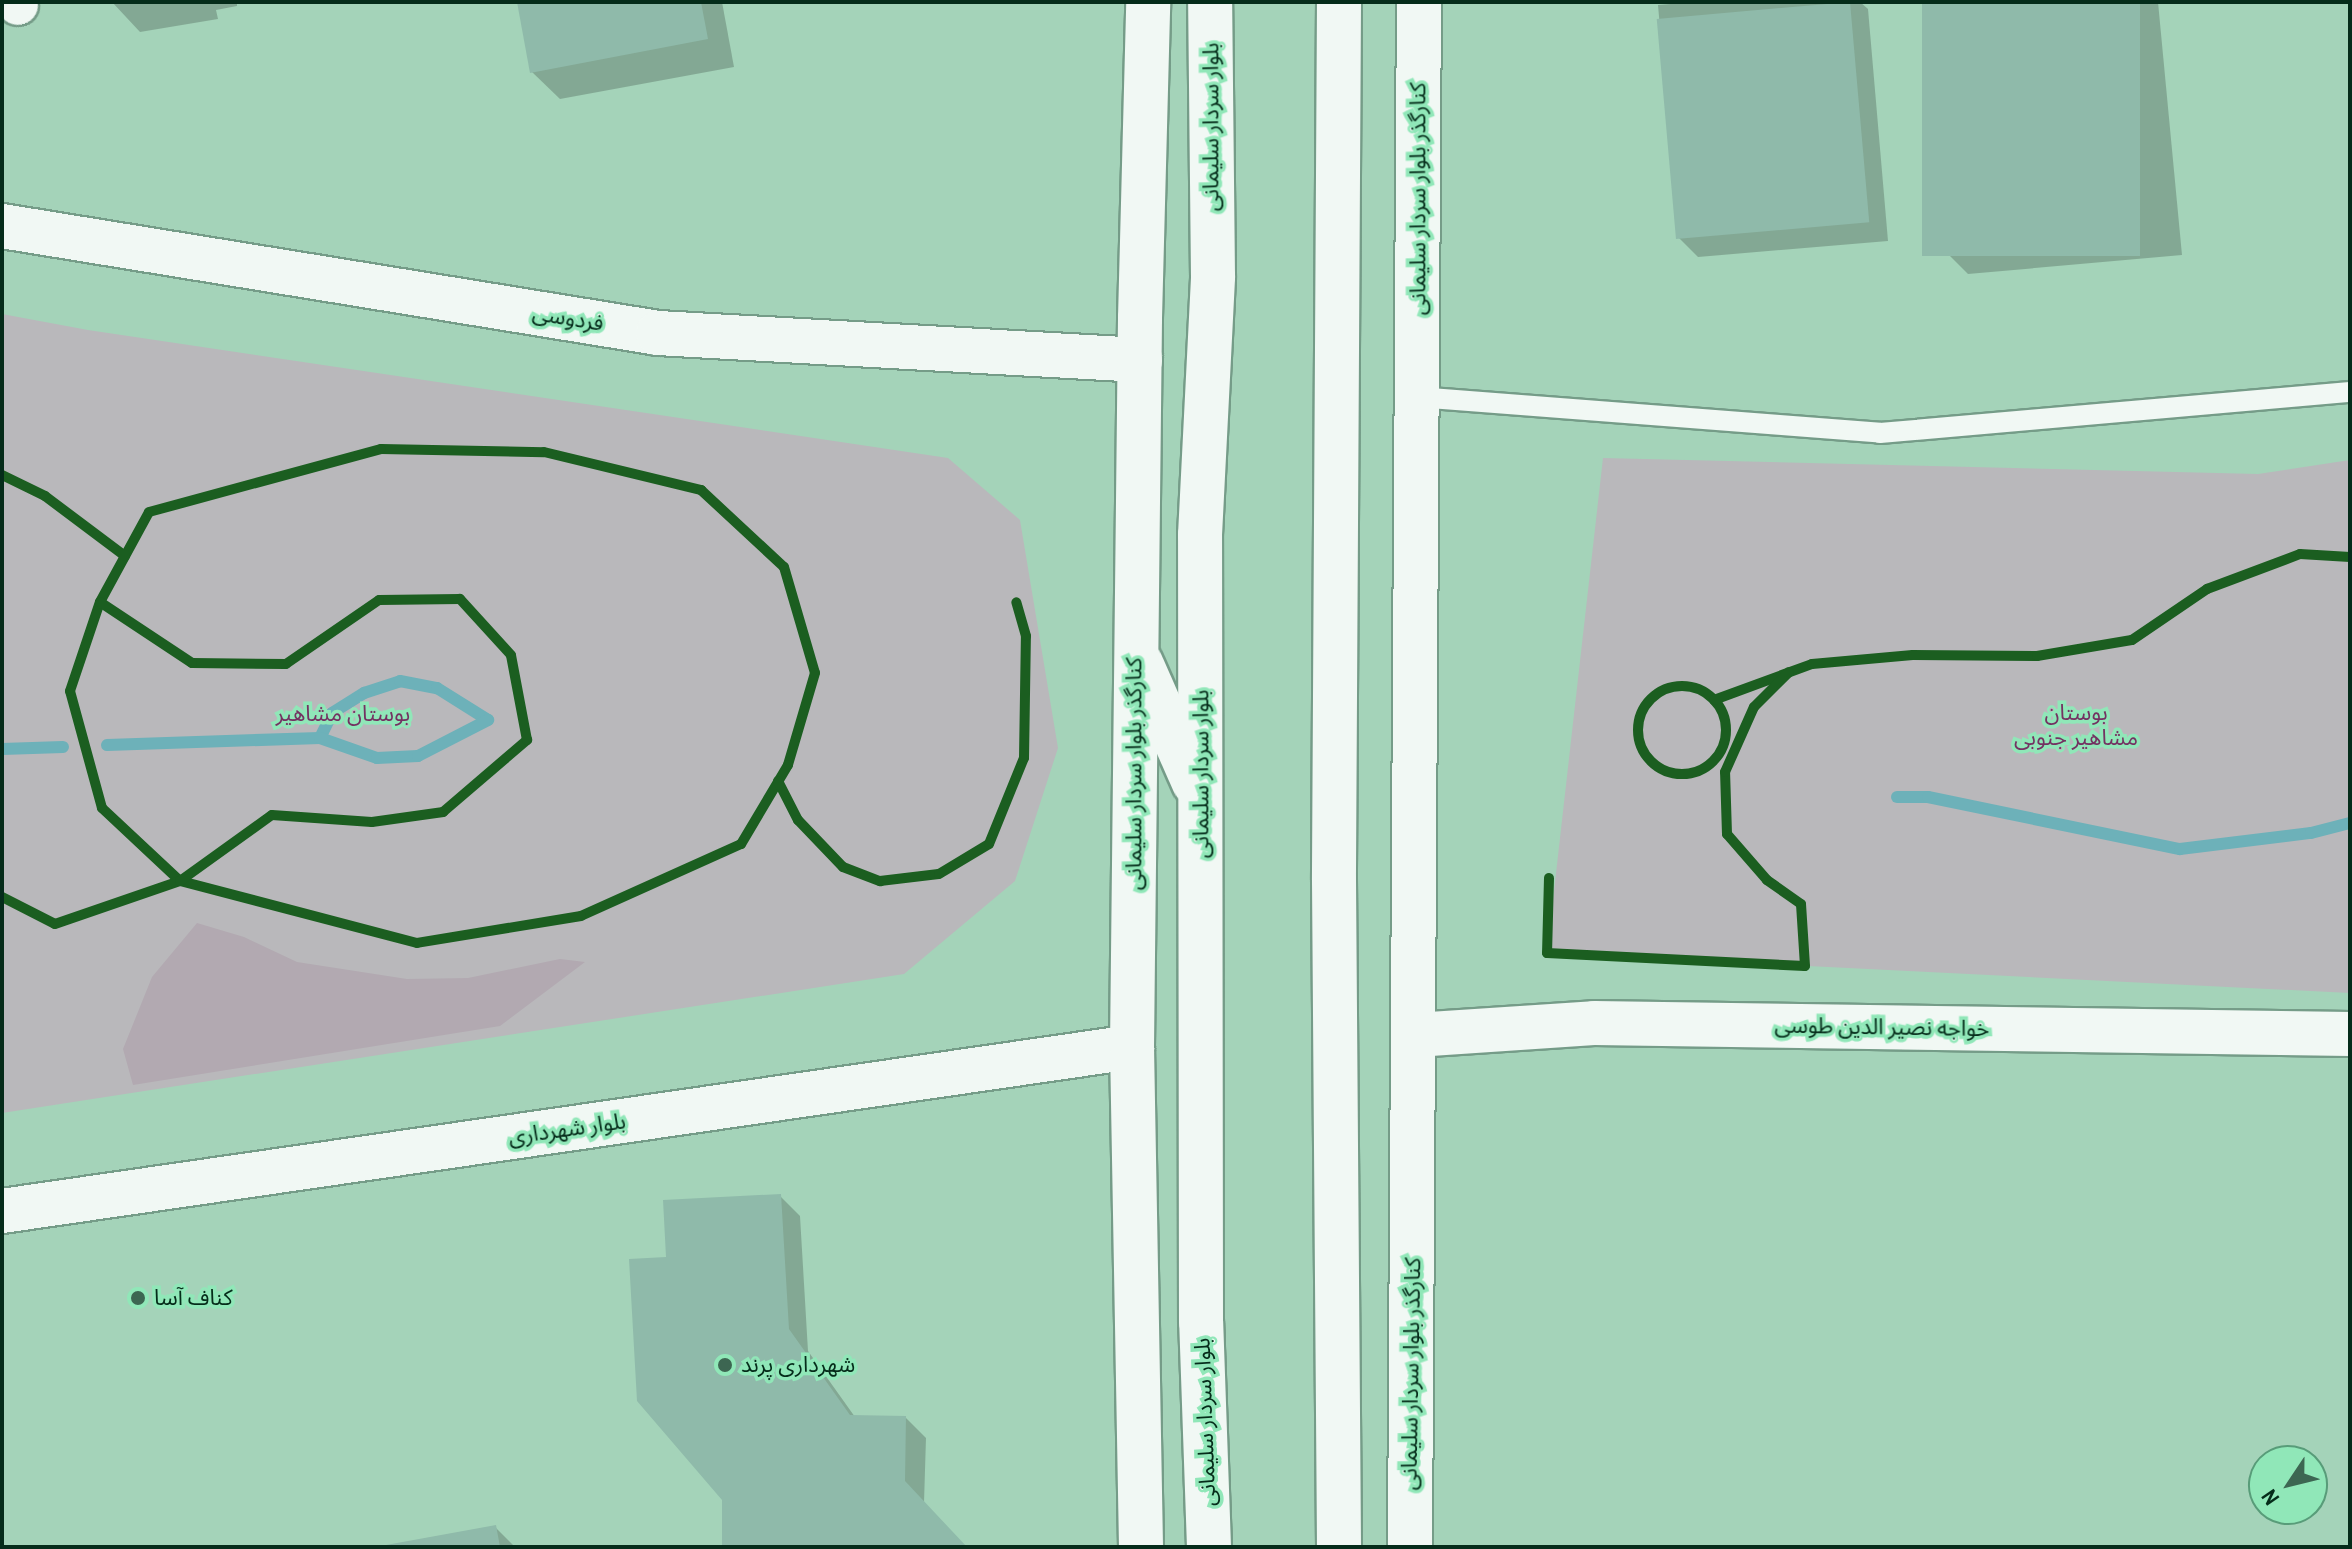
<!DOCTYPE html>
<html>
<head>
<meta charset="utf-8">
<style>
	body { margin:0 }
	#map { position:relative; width:2352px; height:1549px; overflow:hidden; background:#a4d3b9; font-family:"Archivo Narrow","Noto Sans Arabic",sans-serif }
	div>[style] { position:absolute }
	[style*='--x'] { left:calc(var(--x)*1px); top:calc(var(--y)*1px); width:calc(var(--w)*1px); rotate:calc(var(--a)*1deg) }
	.green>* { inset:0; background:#b9b8bb }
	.forest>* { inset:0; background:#b2a9b1 }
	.shadow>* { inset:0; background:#0003 }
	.stream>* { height:12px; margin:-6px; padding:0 6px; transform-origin:6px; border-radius:6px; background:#6db1b9 }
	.building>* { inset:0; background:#8fbaaa; transform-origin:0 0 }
	.roads { filter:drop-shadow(2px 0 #759c88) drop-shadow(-2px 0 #759c88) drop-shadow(0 2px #759c88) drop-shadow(0 -2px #759c88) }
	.lane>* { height:20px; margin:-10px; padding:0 10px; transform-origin:10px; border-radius:10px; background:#f1f8f4 }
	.street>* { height:40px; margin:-20px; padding:0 20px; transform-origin:20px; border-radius:20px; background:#f1f8f4 }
	.secondary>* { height:44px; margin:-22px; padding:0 22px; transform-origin:22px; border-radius:22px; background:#f1f8f4 }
	.cycleway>* { height:10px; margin:-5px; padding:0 5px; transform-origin:5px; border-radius:5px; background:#1b5e20 }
	.cycleway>.ring { margin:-5px; padding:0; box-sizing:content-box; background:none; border:10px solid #1b5e20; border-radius:50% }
	.dots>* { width:22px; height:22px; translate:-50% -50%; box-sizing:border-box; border:4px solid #90e7b8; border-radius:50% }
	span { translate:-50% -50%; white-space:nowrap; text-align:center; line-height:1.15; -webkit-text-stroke:7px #90e7b8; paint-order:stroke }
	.street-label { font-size:22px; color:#052c1a }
	.park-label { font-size:22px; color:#743262 }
	.poi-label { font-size:22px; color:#052c1a }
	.left { translate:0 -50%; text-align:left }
	.frame { position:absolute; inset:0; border:4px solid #052c1a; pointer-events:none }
	.north { position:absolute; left:2248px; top:1445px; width:80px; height:80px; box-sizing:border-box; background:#90e7b8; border:2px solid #589c79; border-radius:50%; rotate:235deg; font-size:22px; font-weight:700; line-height:32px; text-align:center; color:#052c1a }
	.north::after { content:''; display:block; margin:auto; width:28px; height:36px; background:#3d6652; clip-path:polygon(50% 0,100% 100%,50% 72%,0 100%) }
</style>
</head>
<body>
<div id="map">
	<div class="green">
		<div style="clip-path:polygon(2px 314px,88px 330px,948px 458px,1020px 520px,1058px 748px,1015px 881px,904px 974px,2px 1113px)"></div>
		<div style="clip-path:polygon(1603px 458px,2258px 474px,2350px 460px,2350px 993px,1547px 953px)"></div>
	</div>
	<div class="forest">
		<div style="clip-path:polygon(197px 923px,244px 937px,297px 962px,407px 979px,468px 978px,560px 959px,585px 962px,500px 1026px,133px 1085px,123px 1049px,152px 977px)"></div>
	</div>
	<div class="shadow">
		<div style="clip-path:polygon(112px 2px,237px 2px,237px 6px,216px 10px,218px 19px,140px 32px)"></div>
		<div style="clip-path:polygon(519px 2px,722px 2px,734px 67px,560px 99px,532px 72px)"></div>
		<div style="clip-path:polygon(1695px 2px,1860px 2px,1868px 9px,1888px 241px,1698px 257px,1678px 237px,1658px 5px)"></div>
		<div style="clip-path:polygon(1924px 2px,2158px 2px,2182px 255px,1968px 274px,1948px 254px)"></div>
		<div style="clip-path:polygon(780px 1196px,800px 1216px,808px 1351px,855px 1417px,906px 1418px,926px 1438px,924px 1503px,965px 1547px,724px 1547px,724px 1499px,668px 1259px)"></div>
		<div style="clip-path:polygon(495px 1527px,515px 1547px,388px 1547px)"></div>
	</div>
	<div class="stream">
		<div style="--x:320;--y:738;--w:28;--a:-64"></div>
		<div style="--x:332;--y:713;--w:38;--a:-32"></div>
		<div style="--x:364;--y:693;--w:38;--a:-18"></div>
		<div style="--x:400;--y:681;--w:38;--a:11"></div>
		<div style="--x:437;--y:688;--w:60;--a:32.1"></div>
		<div style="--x:107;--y:745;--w:213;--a:-1.9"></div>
		<div style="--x:320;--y:738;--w:60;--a:19.3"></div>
		<div style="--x:377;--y:758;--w:41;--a:-2.8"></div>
		<div style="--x:418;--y:756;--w:79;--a:-27.2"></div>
		<div style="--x:2;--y:749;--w:61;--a:-1.9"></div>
		<div style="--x:1897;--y:797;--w:31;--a:0"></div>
		<div style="--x:1928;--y:797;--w:257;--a:11.7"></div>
		<div style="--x:2180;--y:849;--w:132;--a:-7"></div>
		<div style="--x:2311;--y:833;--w:40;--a:-14.4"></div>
	</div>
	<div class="building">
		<div style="clip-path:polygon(517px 2px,701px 2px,708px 39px,530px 73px)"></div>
		<div style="left:1850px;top:2px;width:221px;height:194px;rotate:85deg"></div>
		<div style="left:1922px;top:2px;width:218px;height:254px"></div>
		<div style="clip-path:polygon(781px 1194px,789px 1329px,850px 1415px,906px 1416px,905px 1481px,967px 1547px,722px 1547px,722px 1500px,637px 1401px,629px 1259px,666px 1257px,663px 1200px)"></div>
		<div style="clip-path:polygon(496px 1525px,500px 1547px,386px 1547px,386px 1545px)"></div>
	</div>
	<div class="roads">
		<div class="lane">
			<div style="--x:1417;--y:397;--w:464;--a:4.4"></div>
			<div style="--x:1880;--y:433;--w:472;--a:-5"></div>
		</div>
		<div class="street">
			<div style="--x:17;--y:2;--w:3;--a:72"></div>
		</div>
		<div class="secondary">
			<div style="--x:1339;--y:2;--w:878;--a:90.33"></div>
			<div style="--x:1334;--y:880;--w:667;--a:89.57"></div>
			<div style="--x:2;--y:226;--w:665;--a:9.26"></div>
			<div style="--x:658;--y:333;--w:483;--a:3.2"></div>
			<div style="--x:1141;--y:663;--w:131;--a:66.2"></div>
			<div style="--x:1415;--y:1035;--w:179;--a:-3.8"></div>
			<div style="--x:1594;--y:1023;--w:756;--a:0.83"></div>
			<div style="--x:2;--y:1211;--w:1142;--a:-8.26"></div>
			<div style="--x:1141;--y:1547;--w:500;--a:-91.03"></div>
			<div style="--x:1132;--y:1047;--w:729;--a:-89.37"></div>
			<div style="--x:1140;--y:318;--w:316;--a:-88.5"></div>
			<div style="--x:1209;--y:1547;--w:225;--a:-92"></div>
			<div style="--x:1201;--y:1322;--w:787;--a:-90.07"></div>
			<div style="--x:1200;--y:535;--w:259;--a:-87.1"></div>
			<div style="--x:1213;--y:276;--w:274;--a:-90.6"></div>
			<div style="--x:1410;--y:1547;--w:1545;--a:-89.67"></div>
		</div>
	</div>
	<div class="cycleway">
		<div style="--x:381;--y:449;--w:163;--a:1.1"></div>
		<div style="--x:544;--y:452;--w:162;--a:13.6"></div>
		<div style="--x:701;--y:490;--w:113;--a:42.9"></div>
		<div style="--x:784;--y:567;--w:110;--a:73.7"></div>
		<div style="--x:815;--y:673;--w:96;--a:106.4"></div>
		<div style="--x:788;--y:765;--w:92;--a:120.7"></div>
		<div style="--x:741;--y:844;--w:175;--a:155.8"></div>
		<div style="--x:581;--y:916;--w:166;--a:170.7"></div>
		<div style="--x:417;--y:943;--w:245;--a:-165.3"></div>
		<div style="--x:180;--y:881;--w:107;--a:-136.9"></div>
		<div style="--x:102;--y:808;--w:121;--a:-105.3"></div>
		<div style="--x:70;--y:691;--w:94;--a:-71.4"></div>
		<div style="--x:100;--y:602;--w:102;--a:-61.4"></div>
		<div style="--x:149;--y:512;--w:240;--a:-15.2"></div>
		<div style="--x:2;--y:475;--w:48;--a:26"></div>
		<div style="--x:45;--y:496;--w:100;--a:36.9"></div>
		<div class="ring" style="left:1638px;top:686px;width:78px;height:78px"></div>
		<div style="--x:1714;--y:700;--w:104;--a:-20.2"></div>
		<div style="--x:1812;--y:664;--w:101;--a:-5.1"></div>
		<div style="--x:1913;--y:655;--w:124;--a:0.5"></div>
		<div style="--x:2037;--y:656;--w:96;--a:-9.6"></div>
		<div style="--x:2132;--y:640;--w:91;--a:-34.2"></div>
		<div style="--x:2207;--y:589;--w:99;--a:-20.6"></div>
		<div style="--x:2300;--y:554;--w:50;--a:3.4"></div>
		<div style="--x:778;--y:781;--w:44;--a:62.9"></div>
		<div style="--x:798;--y:820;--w:65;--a:46.2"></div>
		<div style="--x:843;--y:867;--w:40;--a:21"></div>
		<div style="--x:880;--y:881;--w:59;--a:-6.8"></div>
		<div style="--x:939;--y:874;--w:58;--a:-31"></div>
		<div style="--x:989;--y:844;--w:93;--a:-67.9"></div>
		<div style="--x:1024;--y:758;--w:122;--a:-89.1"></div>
		<div style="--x:1026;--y:636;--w:35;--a:-106"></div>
		<div style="--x:1549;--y:878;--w:75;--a:91.5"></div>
		<div style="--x:1547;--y:953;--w:258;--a:2.9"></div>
		<div style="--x:1805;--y:966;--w:62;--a:-93.7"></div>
		<div style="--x:1801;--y:904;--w:42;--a:-144.8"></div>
		<div style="--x:1767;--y:880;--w:61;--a:-131"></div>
		<div style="--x:1727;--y:834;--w:62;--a:-91.8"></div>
		<div style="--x:1725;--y:772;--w:71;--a:-66"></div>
		<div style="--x:1754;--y:707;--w:49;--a:-45"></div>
		<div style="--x:2;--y:897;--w:59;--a:27"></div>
		<div style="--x:55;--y:924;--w:132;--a:-19"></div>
		<div style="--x:180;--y:881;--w:113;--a:-35.7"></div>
		<div style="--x:272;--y:815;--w:100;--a:4"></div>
		<div style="--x:372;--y:822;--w:72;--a:-8"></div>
		<div style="--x:443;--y:812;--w:111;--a:-40.6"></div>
		<div style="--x:527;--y:740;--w:86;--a:-100.7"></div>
		<div style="--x:511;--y:655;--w:76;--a:-132.3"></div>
		<div style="--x:460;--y:599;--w:81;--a:179.3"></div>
		<div style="--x:379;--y:600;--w:113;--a:145.5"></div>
		<div style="--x:286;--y:664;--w:94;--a:-179.4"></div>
		<div style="--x:192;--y:663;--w:110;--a:-146.5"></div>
	</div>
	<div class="dots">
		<div style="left:138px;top:1298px;background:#3d6652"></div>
		<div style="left:725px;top:1365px;background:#3d6652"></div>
	</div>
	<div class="street-label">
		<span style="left:1211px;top:127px;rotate:-90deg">بلوار سردار سلیمانی</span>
		<span style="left:1418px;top:199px;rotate:-90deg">کنارگذر بلوار سردار سلیمانی</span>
		<span style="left:568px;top:318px;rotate:9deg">فردوسی</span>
		<span style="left:1134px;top:774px;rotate:-90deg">کنارگذر بلوار سردار سلیمانی</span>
		<span style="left:1201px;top:774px;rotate:-90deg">بلوار سردار سلیمانی</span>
		<span style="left:1882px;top:1027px;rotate:1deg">خواجه نصیر الدین طوسی</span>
		<span style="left:567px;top:1129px;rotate:-8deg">بلوار شهرداری</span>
		<span style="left:1411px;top:1374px;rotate:-89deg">کنارگذر بلوار سردار سلیمانی</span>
		<span style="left:1205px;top:1422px;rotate:-92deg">بلوار سردار سلیمانی</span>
	</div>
	<div class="park-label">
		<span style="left:2076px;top:725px">بوستان<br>مشاهیر جنوبی</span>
		<span style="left:343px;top:714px">بوستان مشاهیر</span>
	</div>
	<div class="poi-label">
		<span class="left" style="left:154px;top:1298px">کناف آسا</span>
		<span class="left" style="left:741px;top:1365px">شهرداری پرند</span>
	</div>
	<div class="frame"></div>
	<div class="north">N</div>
</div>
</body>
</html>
